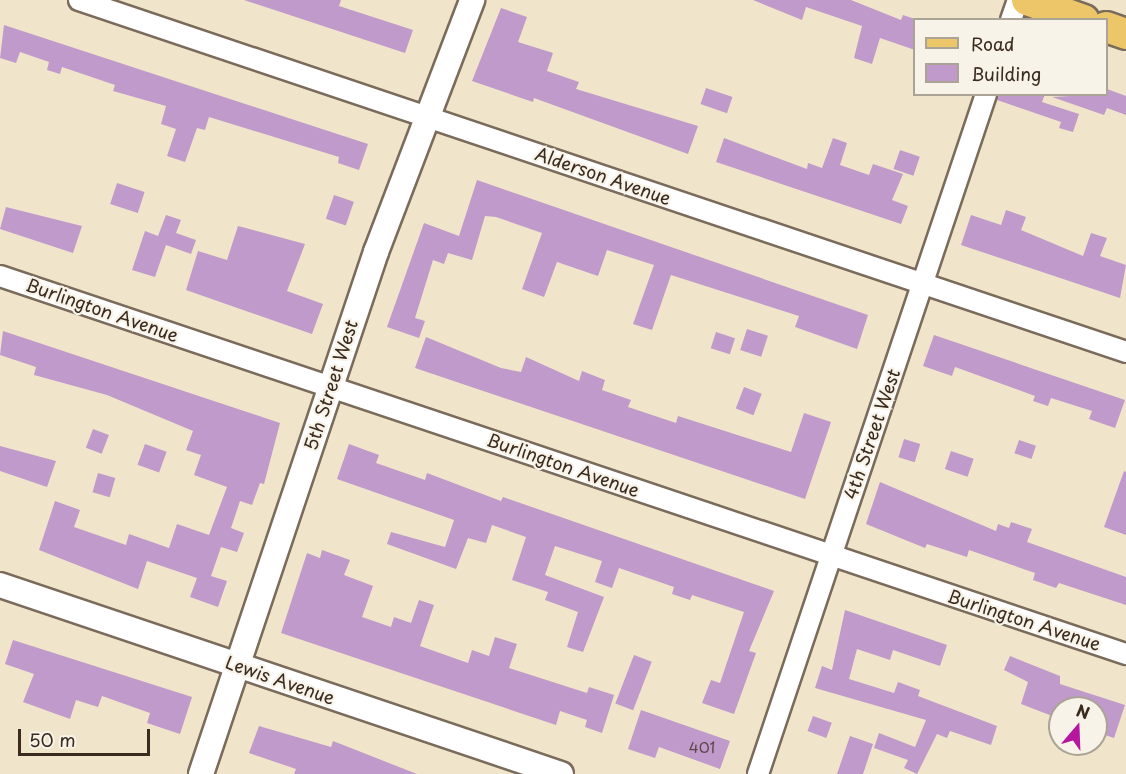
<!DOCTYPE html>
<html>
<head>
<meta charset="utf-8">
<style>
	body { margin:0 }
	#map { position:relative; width:1126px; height:774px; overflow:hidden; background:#f0e5cb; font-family:"Playpen Sans",sans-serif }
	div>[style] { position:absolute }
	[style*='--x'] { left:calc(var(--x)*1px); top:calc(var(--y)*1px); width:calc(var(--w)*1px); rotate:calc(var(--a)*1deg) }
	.building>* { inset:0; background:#c09aca; transform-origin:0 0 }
	.roads { filter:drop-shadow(2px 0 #7a6b5b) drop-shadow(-2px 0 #7a6b5b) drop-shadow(0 2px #7a6b5b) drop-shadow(0 -2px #7a6b5b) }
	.minor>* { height:20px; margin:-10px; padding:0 10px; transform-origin:10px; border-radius:10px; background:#fff }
	.tertiary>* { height:24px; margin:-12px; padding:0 12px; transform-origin:12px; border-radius:12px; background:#fff }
	.primary>* { height:30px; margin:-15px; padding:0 15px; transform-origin:15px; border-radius:15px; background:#ecc669 }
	span { translate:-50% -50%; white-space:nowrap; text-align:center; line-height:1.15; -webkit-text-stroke:4.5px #f7f3e8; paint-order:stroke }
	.number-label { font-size:15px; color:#5c4649 }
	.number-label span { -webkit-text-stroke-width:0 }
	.street-label { font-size:18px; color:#3b2a1e }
	.legend { position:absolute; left:913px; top:18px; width:195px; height:78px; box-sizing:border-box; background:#f7f3e8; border:2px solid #aca397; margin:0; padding:8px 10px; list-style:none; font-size:18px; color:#3b2a1e }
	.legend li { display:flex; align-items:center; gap:12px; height:30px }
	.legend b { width:30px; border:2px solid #aca397 }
	.north { position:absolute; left:1048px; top:696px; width:60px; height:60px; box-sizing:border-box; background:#f7f3e8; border:2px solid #aca397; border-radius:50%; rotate:19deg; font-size:16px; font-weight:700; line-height:24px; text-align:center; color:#3b2a1e }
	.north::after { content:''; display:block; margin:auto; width:21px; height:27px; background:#b5179e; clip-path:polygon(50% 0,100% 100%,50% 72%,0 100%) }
	.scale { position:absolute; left:18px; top:729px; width:132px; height:27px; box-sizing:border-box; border:3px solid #3b2a1e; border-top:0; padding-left:8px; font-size:18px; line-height:21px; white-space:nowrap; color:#3b2a1e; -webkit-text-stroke:4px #f7f3e8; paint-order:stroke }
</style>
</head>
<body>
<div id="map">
	<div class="building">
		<div style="clip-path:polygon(244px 0,341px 0,339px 6px,413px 30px,405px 53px)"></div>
		<div style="clip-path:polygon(753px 0,851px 0,901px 20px,903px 15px,915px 19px,915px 50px,880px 38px,872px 64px,854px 58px,862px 26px,806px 7px,802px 20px)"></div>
		<div style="clip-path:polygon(501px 8px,527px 17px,518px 42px,553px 53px,547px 71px,579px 82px,576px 89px,698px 126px,688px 154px,534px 98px,533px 102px,472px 81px)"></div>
		<div style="clip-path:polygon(4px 25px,368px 144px,359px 170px,338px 163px,339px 157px,209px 117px,205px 130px,197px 128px,185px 162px,167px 156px,176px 129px,161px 124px,166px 106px,113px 91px,115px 85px,62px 67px,60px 74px,47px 70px,49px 62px,20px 52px,16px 63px,0 58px)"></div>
		<div style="left:706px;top:88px;width:28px;height:17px;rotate:19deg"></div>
		<div style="clip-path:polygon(1107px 89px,1126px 96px,1126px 115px,1107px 108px,1104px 115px,1052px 97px,1107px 94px)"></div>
		<div style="clip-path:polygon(998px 94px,1045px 94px,1042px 102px,1079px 114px,1073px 132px,1059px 128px,1061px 122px,997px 100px)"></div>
		<div style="clip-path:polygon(724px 138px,807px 169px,808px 163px,822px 168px,833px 138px,847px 143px,840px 165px,869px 175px,873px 164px,903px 174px,892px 200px,908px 206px,901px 224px,716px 162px)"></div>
		<div style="left:900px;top:150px;width:21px;height:20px;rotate:19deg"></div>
		<div style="clip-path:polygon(477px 180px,868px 315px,857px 349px,795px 327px,799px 316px,671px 275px,652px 330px,633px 324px,654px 265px,607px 250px,598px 276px,557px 262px,544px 297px,522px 289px,542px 233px,496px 217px,485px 216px,472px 260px,448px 253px,444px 264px,433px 260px,415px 318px,425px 321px,419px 338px,387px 327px,424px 223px,459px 236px)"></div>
		<div style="left:117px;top:183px;width:29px;height:22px;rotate:18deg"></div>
		<div style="left:334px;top:195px;width:21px;height:25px;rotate:19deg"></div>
		<div style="clip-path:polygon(6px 207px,82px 226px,73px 253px,0 229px)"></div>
		<div style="clip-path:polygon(1006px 210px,1026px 217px,1021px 230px,1083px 256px,1091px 233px,1107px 238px,1100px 256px,1126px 265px,1120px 298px,961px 245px,971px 215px,1001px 225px)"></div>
		<div style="clip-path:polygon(166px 215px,181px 220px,176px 233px,196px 240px,191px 254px,166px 245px,155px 277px,132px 270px,145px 231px,158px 236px)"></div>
		<div style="clip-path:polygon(238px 226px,305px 244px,287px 291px,323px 304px,312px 334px,186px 290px,198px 251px,227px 260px)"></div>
		<div style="left:747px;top:329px;width:22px;height:22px;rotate:18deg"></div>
		<div style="clip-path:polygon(3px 331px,280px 423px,264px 484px,260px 483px,252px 505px,240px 501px,231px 528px,244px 533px,237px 552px,221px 547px,211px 576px,227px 581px,218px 607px,190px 597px,197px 578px,147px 561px,138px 589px,39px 550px,55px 501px,80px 510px,74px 527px,126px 545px,129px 534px,169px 548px,177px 524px,209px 535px,227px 487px,194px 475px,201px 455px,186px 450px,193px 431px,107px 395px,34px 375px,36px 367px,0 355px)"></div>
		<div style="left:716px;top:332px;width:20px;height:17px;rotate:18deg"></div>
		<div style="clip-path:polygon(934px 335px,1125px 400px,1115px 428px,1089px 419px,1092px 411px,1051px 398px,1048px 406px,1033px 401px,1035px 396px,955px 367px,952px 376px,923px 366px)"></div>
		<div style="clip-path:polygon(426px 337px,501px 368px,521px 372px,526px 357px,579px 381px,582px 371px,605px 380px,602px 390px,631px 400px,628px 407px,676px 423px,678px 416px,791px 452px,804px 413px,831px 422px,805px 499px,415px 368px)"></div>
		<div style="left:744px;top:387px;width:19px;height:23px;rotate:21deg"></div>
		<div style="left:93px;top:429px;width:17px;height:20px;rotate:21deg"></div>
		<div style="left:904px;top:439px;width:17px;height:19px;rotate:17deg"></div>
		<div style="left:1019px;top:440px;width:18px;height:14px;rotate:19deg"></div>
		<div style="left:145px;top:444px;width:23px;height:22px;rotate:20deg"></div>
		<div style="clip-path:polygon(349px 444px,379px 455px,376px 463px,425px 480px,427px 473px,501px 501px,503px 497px,774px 591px,749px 651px,756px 653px,734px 714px,702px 703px,711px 680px,720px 683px,744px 612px,692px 595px,690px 600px,672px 594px,674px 587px,619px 568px,612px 588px,595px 582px,602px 561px,555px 546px,545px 575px,604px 597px,583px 652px,567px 647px,578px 612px,545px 600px,548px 592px,512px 580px,526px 537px,492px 525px,486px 543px,468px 538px,456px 569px,387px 544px,391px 532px,445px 547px,454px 520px,337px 479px)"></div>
		<div style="clip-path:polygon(0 446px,56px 461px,47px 487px,0 471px)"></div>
		<div style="left:951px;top:451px;width:24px;height:19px;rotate:19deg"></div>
		<div style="clip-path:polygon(1124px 471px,1126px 472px,1126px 535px,1104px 527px)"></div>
		<div style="left:98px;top:473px;width:18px;height:20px;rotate:16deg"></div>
		<div style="clip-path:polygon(880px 482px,996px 531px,998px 524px,1009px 528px,1011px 522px,1032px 529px,1027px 542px,1126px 577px,1126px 605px,1059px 583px,1056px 588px,1033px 580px,1035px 573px,969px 550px,967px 557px,927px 544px,925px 548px,866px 524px)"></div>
		<div style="clip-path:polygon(322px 550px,350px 560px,344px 575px,373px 586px,362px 617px,391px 627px,394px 617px,411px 623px,419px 600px,434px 605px,420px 646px,468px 663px,472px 650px,489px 656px,495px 637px,517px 644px,509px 668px,587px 693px,589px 687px,614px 695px,602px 733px,585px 727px,587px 720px,560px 711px,556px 725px,281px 633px,307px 553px,320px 558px)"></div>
		<div style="clip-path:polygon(845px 610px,947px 645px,940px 666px,893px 650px,890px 660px,857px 649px,849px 679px,894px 693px,898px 682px,920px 690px,918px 696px,997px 726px,991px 745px,950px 731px,947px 738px,937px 734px,917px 774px,904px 768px,908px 760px,874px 748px,879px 733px,915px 747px,926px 720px,815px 688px,822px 666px,832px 670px)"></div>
		<div style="clip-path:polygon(13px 640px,192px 697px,180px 734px,147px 723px,150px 713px,102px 696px,98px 707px,76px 700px,70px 719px,23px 702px,34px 674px,5px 664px)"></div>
		<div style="left:634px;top:655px;width:19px;height:52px;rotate:21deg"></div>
		<div style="clip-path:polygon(1010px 656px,1060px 676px,1060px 684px,1125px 705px,1114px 738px,1096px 732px,1096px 708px,1060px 708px,1060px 719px,1021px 704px,1028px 682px,1004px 670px)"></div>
		<div style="clip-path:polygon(641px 710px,730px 741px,720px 769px,659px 747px,655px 758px,628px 749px)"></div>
		<div style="left:813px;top:716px;width:20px;height:16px;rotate:20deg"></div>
		<div style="clip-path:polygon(259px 726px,331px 747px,333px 741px,417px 774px,294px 774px,296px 769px,249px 753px)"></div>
		<div style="clip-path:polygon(850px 736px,873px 744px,863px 774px,837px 774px)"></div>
	</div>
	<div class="roads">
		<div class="minor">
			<div style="--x:79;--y:0;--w:1105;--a:18.58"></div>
			<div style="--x:1011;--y:20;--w:21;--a:-71"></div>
			<div style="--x:0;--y:276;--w:1188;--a:18.56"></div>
			<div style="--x:758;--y:774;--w:717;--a:-71.46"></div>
		</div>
		<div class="tertiary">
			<div style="--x:0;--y:585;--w:592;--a:18.62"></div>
			<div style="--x:201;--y:774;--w:551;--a:-71.47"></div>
			<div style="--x:376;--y:252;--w:270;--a:-69.1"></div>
		</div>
		<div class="primary">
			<div style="--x:1027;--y:0;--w:60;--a:19.3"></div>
			<div style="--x:1106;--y:27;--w:21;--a:19"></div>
		</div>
	</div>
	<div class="number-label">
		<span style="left:702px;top:747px">401</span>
	</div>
	<div class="street-label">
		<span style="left:603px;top:176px;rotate:19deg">Alderson Avenue</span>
		<span style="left:102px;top:310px;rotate:19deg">Burlington Avenue</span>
		<span style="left:331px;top:385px;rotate:-72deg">5th Street West</span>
		<span style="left:872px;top:434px;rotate:-71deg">4th Street West</span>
		<span style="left:563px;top:465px;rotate:19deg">Burlington Avenue</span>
		<span style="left:1024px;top:620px;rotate:18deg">Burlington Avenue</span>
		<span style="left:280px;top:680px;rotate:19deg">Lewis Avenue</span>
	</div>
	<ul class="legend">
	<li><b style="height:8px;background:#ecc669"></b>Road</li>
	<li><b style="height:16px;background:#c09aca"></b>Building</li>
	</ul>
	<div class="north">N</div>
	<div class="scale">50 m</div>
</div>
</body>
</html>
